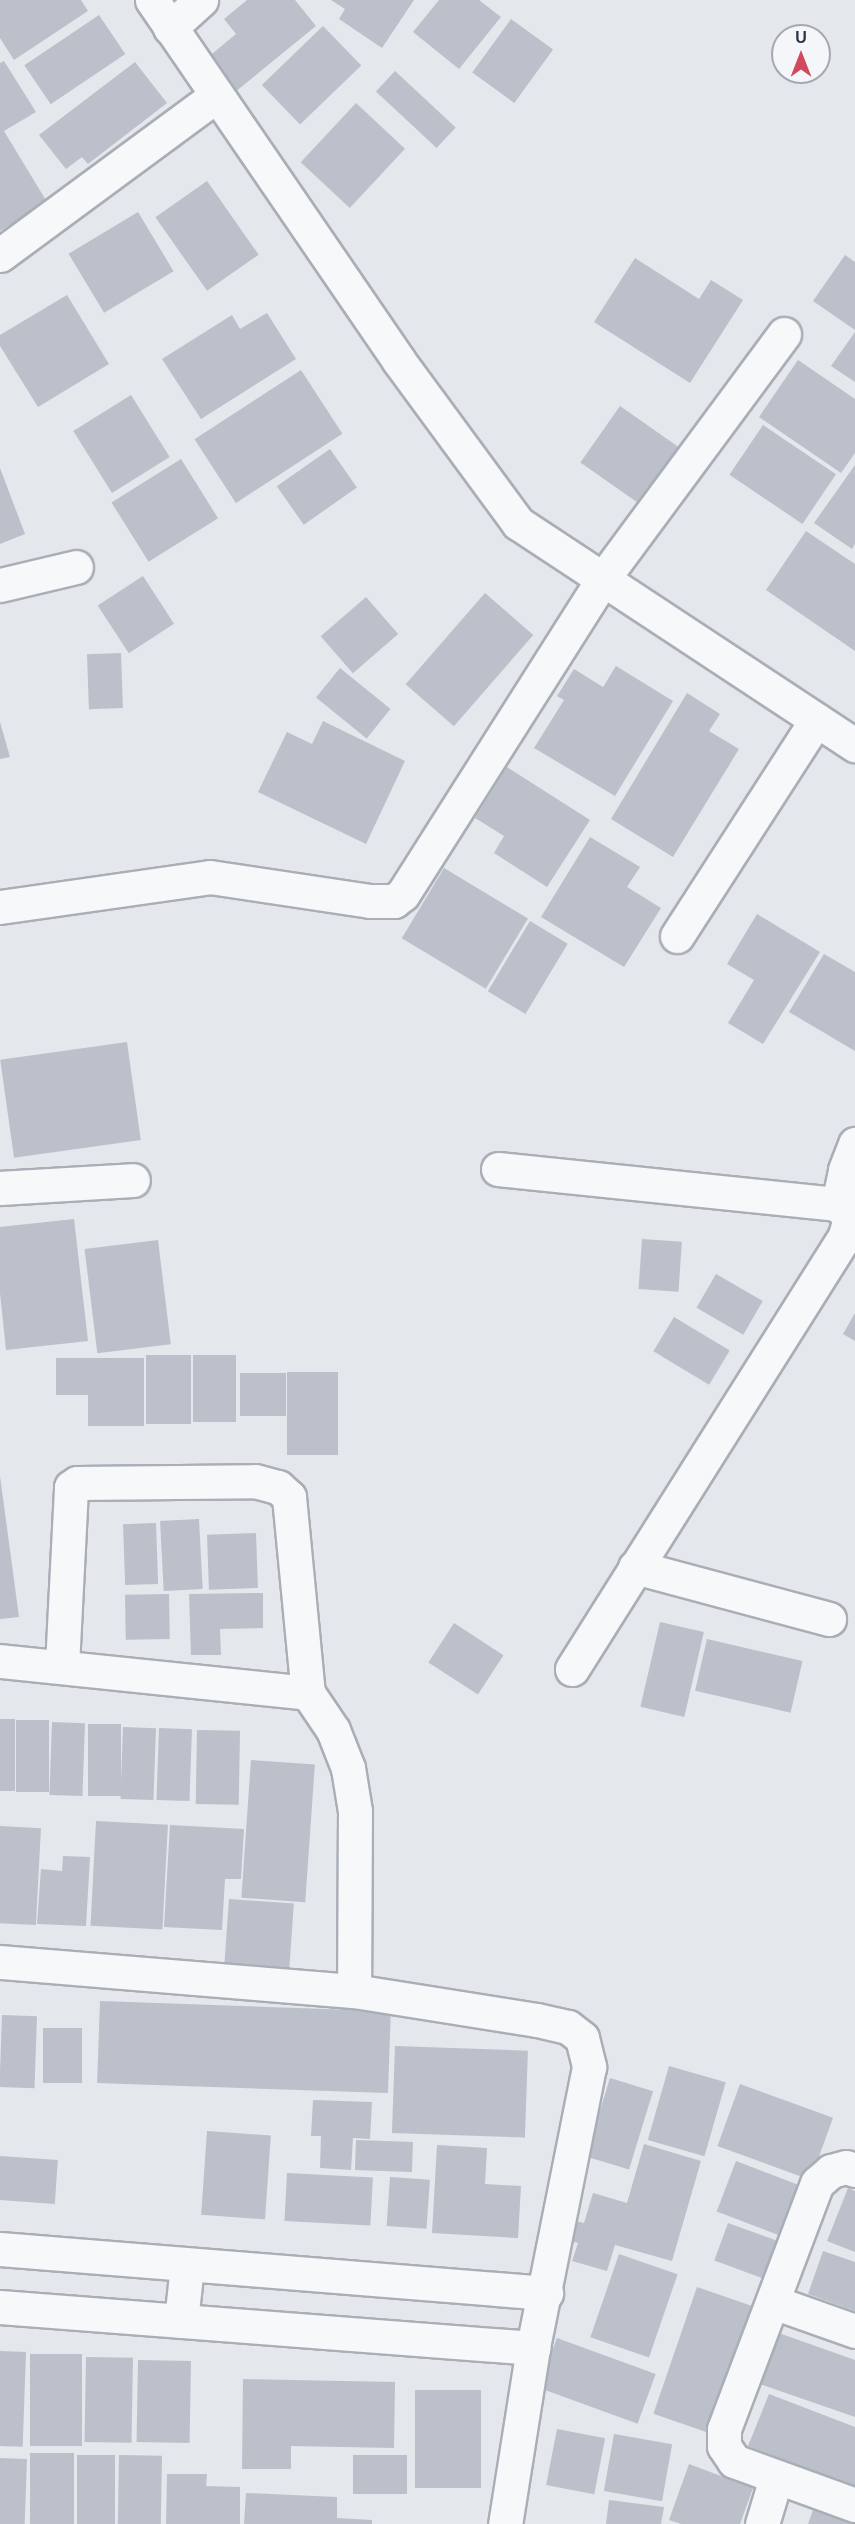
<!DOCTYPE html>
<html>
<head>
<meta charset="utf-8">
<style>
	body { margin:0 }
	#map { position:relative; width:855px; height:2524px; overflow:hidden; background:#e4e7ec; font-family:Helvetica,sans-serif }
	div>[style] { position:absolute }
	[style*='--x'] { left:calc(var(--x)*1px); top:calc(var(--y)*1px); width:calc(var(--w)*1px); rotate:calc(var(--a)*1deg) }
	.building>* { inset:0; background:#bbc0ca; transform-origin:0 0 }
	.roads { filter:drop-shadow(2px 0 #a9aeb7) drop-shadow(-2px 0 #a9aeb7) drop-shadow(0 2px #a9aeb7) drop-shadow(0 -2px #a9aeb7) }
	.minor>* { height:33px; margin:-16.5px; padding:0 16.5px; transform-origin:16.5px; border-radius:16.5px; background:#f7f8fa }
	span { translate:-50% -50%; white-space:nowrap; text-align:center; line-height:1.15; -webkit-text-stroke:5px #f4f6f9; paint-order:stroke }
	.north { position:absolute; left:771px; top:24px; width:60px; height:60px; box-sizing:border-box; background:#f4f6f9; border:2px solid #a4a8b1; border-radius:50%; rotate:0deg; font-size:16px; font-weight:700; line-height:24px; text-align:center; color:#2b3445 }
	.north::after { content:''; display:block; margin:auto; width:21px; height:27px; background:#d1495b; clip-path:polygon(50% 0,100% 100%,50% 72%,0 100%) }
</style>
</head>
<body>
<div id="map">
	<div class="building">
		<div style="clip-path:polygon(0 0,81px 0,88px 11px,14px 60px,0 38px)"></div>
		<div style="clip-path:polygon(247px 0,295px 0,316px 26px,235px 92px,207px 58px,236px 34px,224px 19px)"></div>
		<div style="clip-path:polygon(331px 0,414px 0,382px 48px,339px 19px,345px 9px)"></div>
		<div style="clip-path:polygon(439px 0,479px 0,501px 17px,459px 69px,413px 32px)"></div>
		<div style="left:99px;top:15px;width:47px;height:90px;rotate:56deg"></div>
		<div style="left:511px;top:19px;width:52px;height:66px;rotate:36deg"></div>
		<div style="left:323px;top:26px;width:55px;height:85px;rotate:46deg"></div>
		<div style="clip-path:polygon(4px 61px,36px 112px,4px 131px,47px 202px,0 231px,0 63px)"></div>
		<div style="clip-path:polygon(135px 62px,167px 103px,88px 164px,82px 157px,66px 169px,39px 135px)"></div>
		<div style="left:395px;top:71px;width:83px;height:28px;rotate:43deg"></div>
		<div style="left:356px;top:103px;width:67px;height:81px;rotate:43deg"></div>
		<div style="left:207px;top:181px;width:90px;height:63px;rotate:55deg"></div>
		<div style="left:138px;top:212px;width:69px;height:81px;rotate:59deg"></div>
		<div style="clip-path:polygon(845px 255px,855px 262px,855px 330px,813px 301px)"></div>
		<div style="clip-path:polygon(635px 258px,699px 299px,711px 280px,743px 300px,690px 383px,594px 322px)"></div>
		<div style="clip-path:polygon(67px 295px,109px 364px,38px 407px,0 346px,0 335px)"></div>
		<div style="clip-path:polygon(267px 313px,296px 359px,201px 419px,162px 359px,232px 315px,240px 329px)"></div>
		<div style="clip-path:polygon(855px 332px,855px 382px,831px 366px)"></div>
		<div style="clip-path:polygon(798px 360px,855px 399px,855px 453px,841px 473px,759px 417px)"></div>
		<div style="left:301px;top:370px;width:76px;height:127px;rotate:57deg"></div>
		<div style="left:131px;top:395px;width:73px;height:68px;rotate:58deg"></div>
		<div style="left:620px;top:406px;width:78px;height:69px;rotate:35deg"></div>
		<div style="left:763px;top:425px;width:88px;height:60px;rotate:34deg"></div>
		<div style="left:330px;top:449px;width:47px;height:65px;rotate:55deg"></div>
		<div style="left:181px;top:459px;width:70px;height:82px;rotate:58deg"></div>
		<div style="clip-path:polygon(855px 465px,855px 544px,852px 549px,814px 523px)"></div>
		<div style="clip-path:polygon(0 468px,25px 534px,0 544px)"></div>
		<div style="clip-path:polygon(806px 531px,855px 564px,855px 651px,766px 590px)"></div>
		<div style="left:143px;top:576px;width:57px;height:54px;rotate:57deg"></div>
		<div style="left:485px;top:593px;width:64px;height:121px;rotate:41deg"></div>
		<div style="left:366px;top:597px;width:49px;height:60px;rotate:49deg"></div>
		<div style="left:121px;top:653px;width:55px;height:34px;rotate:88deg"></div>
		<div style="clip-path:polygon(616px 666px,673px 701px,615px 796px,534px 748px,564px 700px,557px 696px,574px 669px,603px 687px)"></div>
		<div style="left:340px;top:668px;width:65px;height:38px;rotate:39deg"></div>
		<div style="clip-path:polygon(687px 693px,720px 714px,709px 731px,739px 749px,673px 857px,611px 819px)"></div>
		<div style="clip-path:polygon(323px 721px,405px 761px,366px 844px,258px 792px,287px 732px,312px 744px)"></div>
		<div style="clip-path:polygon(0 722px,10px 757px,0 759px)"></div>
		<div style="clip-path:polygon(507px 767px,590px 820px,547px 887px,494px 853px,504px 836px,475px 818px)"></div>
		<div style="clip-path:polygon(590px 837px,640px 867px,627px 887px,661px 908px,624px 967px,541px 917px)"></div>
		<div style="left:444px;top:868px;width:98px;height:82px;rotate:31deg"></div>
		<div style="clip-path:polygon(757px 914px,820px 952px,763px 1044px,728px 1023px,754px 980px,727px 964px)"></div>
		<div style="left:530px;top:921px;width:44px;height:82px;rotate:31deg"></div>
		<div style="clip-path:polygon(824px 954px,855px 972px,855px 1051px,789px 1012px)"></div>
		<div style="left:127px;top:1042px;width:99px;height:128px;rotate:82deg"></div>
		<div style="clip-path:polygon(74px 1219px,88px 1341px,6px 1350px,0 1293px,0 1227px)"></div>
		<div style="left:642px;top:1239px;width:40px;height:50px;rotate:4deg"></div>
		<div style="left:158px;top:1240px;width:105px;height:74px;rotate:83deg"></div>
		<div style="left:716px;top:1274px;width:54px;height:39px;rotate:30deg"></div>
		<div style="clip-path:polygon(855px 1313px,855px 1341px,843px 1334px)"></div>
		<div style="left:674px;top:1317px;width:65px;height:40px;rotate:31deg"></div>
		<div style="left:146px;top:1355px;width:45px;height:69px"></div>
		<div style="left:193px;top:1355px;width:43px;height:67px"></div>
		<div style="clip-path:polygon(56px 1358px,144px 1358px,144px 1426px,88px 1426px,88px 1395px,56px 1395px)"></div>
		<div style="left:287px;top:1372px;width:51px;height:83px"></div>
		<div style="left:240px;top:1373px;width:46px;height:43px"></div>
		<div style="clip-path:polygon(0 1476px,19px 1617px,0 1619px)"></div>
		<div style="left:199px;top:1519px;width:70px;height:39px;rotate:87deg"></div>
		<div style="left:156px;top:1523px;width:61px;height:33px;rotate:88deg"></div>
		<div style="left:256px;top:1533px;width:55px;height:49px;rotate:88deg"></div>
		<div style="clip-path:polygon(263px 1593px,263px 1628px,220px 1629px,221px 1655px,191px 1655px,189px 1594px)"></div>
		<div style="left:169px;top:1594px;width:45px;height:44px;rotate:89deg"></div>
		<div style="left:660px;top:1622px;width:45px;height:87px;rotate:13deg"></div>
		<div style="left:454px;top:1623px;width:59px;height:47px;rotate:33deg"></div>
		<div style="left:707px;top:1639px;width:98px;height:53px;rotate:13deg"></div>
		<div style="left:0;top:1719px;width:15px;height:72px"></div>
		<div style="left:16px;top:1720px;width:33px;height:72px"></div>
		<div style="left:52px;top:1722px;width:33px;height:73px;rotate:2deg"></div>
		<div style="left:88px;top:1724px;width:33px;height:72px"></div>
		<div style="left:123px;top:1727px;width:33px;height:72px;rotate:2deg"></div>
		<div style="left:159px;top:1728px;width:33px;height:72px;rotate:2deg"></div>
		<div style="left:197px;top:1730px;width:43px;height:74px;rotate:1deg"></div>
		<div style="left:251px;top:1760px;width:64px;height:138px;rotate:4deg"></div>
		<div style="left:96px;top:1821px;width:72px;height:105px;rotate:3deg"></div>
		<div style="clip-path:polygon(170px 1825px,244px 1829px,241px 1879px,225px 1879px,222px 1930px,164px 1927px)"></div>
		<div style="left:0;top:1826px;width:41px;height:97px;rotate:3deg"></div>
		<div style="clip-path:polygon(63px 1856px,90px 1857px,86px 1926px,37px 1924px,41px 1869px,62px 1871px)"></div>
		<div style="left:229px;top:1899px;width:65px;height:65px;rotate:4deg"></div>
		<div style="left:100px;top:2001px;width:291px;height:82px;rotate:2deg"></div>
		<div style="left:2px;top:2015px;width:35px;height:72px;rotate:2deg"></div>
		<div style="left:43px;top:2028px;width:39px;height:55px"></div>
		<div style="left:395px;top:2046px;width:133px;height:87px;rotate:2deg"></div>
		<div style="left:669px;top:2066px;width:59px;height:77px;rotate:16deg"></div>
		<div style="left:610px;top:2078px;width:45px;height:82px;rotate:17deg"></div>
		<div style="left:740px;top:2084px;width:99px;height:66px;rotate:20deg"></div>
		<div style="clip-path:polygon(313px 2100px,372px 2102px,370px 2139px,353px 2138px,351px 2170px,320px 2168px,321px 2136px,311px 2136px)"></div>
		<div style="left:207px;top:2131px;width:64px;height:84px;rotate:4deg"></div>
		<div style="left:356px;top:2140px;width:57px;height:30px;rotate:2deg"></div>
		<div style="clip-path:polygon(644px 2144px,701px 2161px,672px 2261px,615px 2245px,607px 2271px,572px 2261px,578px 2243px,570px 2241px,576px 2221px,584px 2223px,593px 2193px,627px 2203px)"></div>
		<div style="clip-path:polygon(437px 2145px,487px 2148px,485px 2184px,521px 2186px,518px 2238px,432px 2233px)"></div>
		<div style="left:0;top:2156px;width:58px;height:44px;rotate:4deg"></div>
		<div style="left:736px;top:2161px;width:77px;height:54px;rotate:21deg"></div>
		<div style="left:287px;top:2173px;width:86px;height:48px;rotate:3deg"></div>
		<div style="left:390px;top:2177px;width:40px;height:49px;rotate:4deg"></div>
		<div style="clip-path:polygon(848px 2188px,855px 2191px,855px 2252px,827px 2241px)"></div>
		<div style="left:728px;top:2223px;width:58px;height:40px;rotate:20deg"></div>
		<div style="clip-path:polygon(823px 2251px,855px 2262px,855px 2311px,808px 2294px)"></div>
		<div style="left:619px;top:2254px;width:62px;height:88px;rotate:19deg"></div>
		<div style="left:697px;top:2287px;width:62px;height:134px;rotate:19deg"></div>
		<div style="clip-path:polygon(776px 2332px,855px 2360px,855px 2417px,757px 2383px)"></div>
		<div style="left:557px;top:2338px;width:105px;height:53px;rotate:20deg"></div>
		<div style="left:0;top:2351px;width:26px;height:95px;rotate:2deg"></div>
		<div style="left:30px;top:2354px;width:52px;height:92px"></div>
		<div style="left:86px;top:2357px;width:47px;height:85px;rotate:1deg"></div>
		<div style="left:138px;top:2360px;width:53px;height:82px;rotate:1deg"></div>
		<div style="clip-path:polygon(243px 2379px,395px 2382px,394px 2448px,291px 2446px,291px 2469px,242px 2469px)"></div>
		<div style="left:415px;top:2390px;width:66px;height:98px"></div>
		<div style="clip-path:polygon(769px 2394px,855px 2427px,855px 2487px,748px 2446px)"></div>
		<div style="left:557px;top:2429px;width:49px;height:57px;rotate:11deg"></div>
		<div style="left:614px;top:2434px;width:59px;height:58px;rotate:10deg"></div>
		<div style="left:30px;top:2453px;width:44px;height:71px"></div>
		<div style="left:77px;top:2455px;width:38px;height:69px"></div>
		<div style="left:119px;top:2455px;width:43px;height:69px;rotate:1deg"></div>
		<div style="left:353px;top:2455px;width:54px;height:39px"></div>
		<div style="left:0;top:2458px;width:27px;height:66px;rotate:2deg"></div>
		<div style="clip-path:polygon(689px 2464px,753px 2488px,740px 2524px,681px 2524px,669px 2520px)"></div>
		<div style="clip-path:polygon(167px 2474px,207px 2474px,206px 2486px,240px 2487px,240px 2524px,166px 2524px)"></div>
		<div style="clip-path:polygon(246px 2493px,337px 2497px,337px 2518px,372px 2520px,372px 2524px,244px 2524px)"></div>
		<div style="clip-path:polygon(609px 2500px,664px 2507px,661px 2524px,606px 2524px)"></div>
		<div style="clip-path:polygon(814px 2507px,855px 2522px,855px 2524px,808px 2524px)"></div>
	</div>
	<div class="roads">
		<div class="minor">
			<div style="--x:152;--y:0;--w:437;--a:55.6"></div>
			<div style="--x:399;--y:361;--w:201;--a:53.7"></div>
			<div style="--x:518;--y:523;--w:404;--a:33.4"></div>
			<div style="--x:170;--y:28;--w:42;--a:-42.1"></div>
			<div style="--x:0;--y:255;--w:268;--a:-36.4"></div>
			<div style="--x:0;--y:585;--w:78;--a:-13.3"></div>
			<div style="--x:0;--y:907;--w:212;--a:-8.1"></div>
			<div style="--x:210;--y:877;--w:162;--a:8.5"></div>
			<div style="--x:370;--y:901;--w:24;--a:0"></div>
			<div style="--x:394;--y:901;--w:11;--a:-38"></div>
			<div style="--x:403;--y:894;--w:372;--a:-57.6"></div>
			<div style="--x:602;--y:580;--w:306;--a:-53.5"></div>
			<div style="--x:677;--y:936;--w:257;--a:-57.2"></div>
			<div style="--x:498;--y:1169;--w:342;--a:5.9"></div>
			<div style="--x:838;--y:1204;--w:18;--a:49"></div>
			<div style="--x:850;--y:1218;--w:19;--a:106"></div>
			<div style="--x:845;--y:1236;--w:512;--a:122.23"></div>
			<div style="--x:0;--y:1188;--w:133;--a:-3.4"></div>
			<div style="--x:838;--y:1204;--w:35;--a:-78"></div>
			<div style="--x:845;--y:1170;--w:28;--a:-69"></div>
			<div style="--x:635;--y:1567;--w:201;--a:15"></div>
			<div style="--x:0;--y:1661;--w:310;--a:5.9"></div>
			<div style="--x:62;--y:1666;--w:179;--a:-87.1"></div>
			<div style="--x:71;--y:1487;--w:7;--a:-34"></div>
			<div style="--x:77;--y:1483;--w:178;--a:-0.6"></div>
			<div style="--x:255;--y:1481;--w:24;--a:15"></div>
			<div style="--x:278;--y:1487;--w:15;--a:42"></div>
			<div style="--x:289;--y:1497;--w:197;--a:84.5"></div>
			<div style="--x:308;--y:1693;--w:45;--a:56"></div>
			<div style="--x:333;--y:1730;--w:41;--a:68.5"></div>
			<div style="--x:348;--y:1768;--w:44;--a:80.8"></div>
			<div style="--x:355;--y:1811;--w:180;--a:90.3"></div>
			<div style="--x:0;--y:1962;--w:355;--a:4.7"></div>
			<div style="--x:354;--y:1991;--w:185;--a:9"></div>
			<div style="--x:537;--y:2020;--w:32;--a:13"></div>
			<div style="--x:568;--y:2027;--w:18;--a:38"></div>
			<div style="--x:582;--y:2038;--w:30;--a:76"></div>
			<div style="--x:589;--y:2067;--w:287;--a:101.3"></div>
			<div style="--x:533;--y:2348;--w:178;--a:99"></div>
			<div style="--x:855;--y:2170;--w:9;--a:-162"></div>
			<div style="--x:846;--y:2167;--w:16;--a:165"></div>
			<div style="--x:831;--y:2171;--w:18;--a:139"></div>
			<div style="--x:817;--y:2183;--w:263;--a:110.7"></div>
			<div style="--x:724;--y:2429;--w:17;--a:90"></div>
			<div style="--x:724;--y:2446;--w:18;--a:56"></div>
			<div style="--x:734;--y:2461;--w:129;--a:20"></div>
			<div style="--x:0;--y:2249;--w:548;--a:4.61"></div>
			<div style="--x:773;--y:2302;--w:87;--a:19.5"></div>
			<div style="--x:0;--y:2307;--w:535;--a:4.4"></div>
			<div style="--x:181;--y:2321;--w:55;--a:-83.8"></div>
			<div style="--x:762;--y:2524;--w:48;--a:-73.1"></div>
		</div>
	</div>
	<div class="north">U</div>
</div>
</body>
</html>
